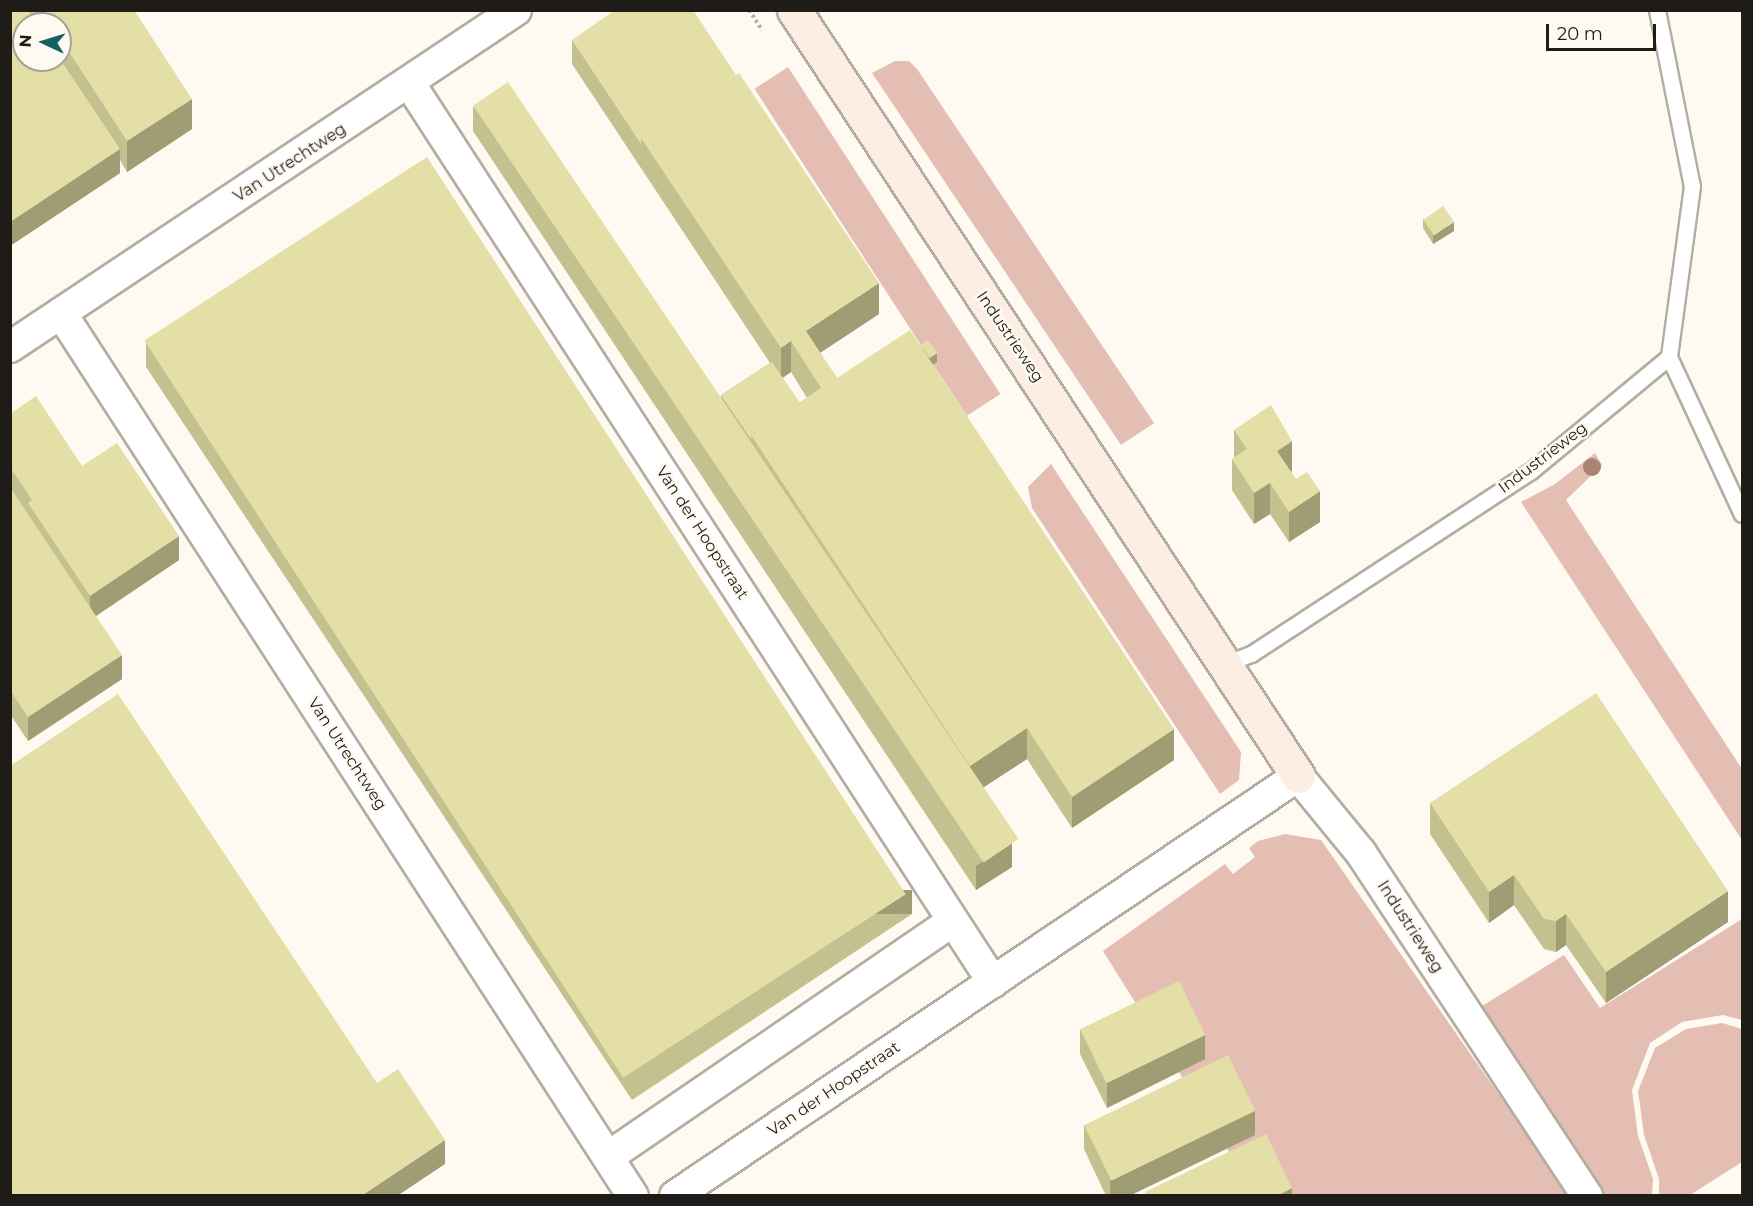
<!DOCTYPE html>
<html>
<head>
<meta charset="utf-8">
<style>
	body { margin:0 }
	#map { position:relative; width:1753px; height:1206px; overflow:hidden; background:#fefaf2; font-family:Montserrat,sans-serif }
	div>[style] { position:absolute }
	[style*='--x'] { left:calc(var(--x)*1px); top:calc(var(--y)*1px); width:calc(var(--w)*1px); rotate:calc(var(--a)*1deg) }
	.green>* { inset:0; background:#e4beb2; transform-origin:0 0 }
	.path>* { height:4px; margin-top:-2px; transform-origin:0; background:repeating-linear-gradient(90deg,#b4b0a9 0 3px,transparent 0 6px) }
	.roads { filter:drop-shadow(2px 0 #b4ada1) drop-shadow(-2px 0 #b4ada1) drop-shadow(0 2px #b4ada1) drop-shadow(0 -2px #b4ada1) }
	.lane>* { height:15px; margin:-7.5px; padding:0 7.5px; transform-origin:7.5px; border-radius:7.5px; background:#fff }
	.street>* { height:30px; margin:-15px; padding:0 15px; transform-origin:15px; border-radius:15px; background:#fff }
	.secondary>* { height:33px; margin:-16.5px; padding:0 16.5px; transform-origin:16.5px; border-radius:16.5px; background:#fdeee3 }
	.trees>* { width:18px; height:18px; margin:-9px; border-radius:50%; background:#aa8372 }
	.wall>* { inset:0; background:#c4c08f }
	.shaded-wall>* { inset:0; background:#a09c74; transform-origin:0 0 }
	.building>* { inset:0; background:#e4dfa6; transform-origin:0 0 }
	span { translate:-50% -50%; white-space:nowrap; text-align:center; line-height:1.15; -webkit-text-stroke:5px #fefaf2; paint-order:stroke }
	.street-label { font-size:16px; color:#1f1c18 }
	.frame { position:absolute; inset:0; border:12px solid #1f1c18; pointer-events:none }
	.north { position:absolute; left:12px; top:12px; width:60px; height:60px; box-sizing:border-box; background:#fefaf2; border:2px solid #a5a19b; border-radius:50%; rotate:274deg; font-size:16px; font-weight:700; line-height:24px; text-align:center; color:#1f1c18 }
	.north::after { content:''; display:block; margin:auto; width:21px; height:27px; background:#13625f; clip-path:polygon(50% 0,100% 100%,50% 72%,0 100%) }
	.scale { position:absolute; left:1546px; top:24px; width:110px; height:27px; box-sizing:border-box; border:3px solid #1f1c18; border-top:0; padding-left:8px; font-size:18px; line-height:21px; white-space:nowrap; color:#1f1c18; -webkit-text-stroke:4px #fefaf2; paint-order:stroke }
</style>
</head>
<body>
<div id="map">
	<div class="green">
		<div style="clip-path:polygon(895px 61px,909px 61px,917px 69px,1154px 423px,1121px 445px,872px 73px)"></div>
		<div style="left:788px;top:67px;width:390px;height:40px;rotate:57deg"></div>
		<div style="clip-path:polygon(1595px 453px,1602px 465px,1566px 500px,1742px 769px,1742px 840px,1521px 502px,1555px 484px)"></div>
		<div style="clip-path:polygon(1051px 464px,1241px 752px,1239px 780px,1220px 794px,1032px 508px,1028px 487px)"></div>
		<div style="clip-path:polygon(1285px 834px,1321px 840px,1569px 1195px,1256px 1195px,1103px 951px,1225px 864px,1233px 874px,1255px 857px,1249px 848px,1258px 841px)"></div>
		<div style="clip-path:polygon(1742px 919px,1742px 1020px,1723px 1015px,1682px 1022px,1650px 1043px,1632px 1090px,1638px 1136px,1653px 1179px,1652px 1195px,1595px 1195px,1474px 1011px,1564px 955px,1600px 1008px)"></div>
		<div style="clip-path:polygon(1722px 1023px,1742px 1029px,1742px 1162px,1690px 1195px,1659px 1195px,1659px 1179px,1644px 1135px,1638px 1091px,1655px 1048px,1686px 1029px)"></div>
	</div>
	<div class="path">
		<div style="--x:749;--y:10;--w:24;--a:57"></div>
	</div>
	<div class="roads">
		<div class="lane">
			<div style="--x:1657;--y:10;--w:179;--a:78.8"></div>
			<div style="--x:1692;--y:186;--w:173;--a:97.7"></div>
			<div style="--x:1669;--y:357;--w:173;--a:65.1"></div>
			<div style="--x:1227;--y:663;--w:26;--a:-21"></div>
			<div style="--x:1251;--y:654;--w:334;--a:-33.2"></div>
			<div style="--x:1531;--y:471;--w:179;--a:-39.6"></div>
		</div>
		<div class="street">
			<div style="--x:410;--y:84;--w:1071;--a:57.01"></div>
			<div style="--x:61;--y:313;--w:1052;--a:57.07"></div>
			<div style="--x:10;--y:347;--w:608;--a:-33.66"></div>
			<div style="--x:608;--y:1157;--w:418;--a:-34.4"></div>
			<div style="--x:675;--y:1196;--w:751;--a:-33.99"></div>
			<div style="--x:1298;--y:776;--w:99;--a:50.7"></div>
			<div style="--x:1361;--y:853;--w:411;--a:56.6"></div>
		</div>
		<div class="secondary">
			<div style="--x:794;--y:10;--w:917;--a:56.66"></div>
		</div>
	</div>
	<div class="trees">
		<div style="left:1592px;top:467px"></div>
	</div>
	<div class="wall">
		<div style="clip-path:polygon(evenodd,10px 10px,134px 10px,192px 129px,127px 172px,120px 160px,120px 173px,10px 246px,10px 10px,24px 24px,60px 24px,60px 60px,24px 24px)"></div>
		<div style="clip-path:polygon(evenodd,572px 40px,879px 314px,820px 353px,837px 378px,920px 345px,937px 362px,933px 364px,1174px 760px,1072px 828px,1027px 759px,978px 791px,1012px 867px,976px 890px,473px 131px,473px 106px,721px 405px,721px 395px,770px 363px,572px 64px,572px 40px,791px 372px,807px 398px,800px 403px,782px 378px,791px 372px)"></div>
		<div style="clip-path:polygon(1423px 219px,1454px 231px,1433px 244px,1423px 228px)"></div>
		<div style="clip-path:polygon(146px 343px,912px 914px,632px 1100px,146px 367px)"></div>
		<div style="clip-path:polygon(10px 414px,82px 466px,179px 560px,96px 616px,122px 679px,28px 741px,10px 714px)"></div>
		<div style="clip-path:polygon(1234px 430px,1292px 471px,1291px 472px,1320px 522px,1289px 542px,1270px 514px,1254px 524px,1232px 490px,1232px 459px,1234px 458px)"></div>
		<div style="clip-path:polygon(1430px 803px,1728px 922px,1606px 1003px,1566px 945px,1556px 952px,1544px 949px,1514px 905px,1489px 923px,1430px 834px)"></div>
		<div style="clip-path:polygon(1080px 1029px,1205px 1059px,1107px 1108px,1080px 1054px)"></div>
		<div style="clip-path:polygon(1084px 1125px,1255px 1135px,1129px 1196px,1106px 1196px,1084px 1149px)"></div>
	</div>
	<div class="shaded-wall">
		<div style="clip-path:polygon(192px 99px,192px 129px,127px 172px,127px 141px)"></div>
		<div style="clip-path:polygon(120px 149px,120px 173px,10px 246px,10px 222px)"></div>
		<div style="clip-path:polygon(1454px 222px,1454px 231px,1433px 244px,1433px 236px)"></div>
		<div style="clip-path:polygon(879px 283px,879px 314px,806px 362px,806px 331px)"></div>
		<div style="clip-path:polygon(791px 341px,791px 372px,781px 379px,781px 348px)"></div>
		<div style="clip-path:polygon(937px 353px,937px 362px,923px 371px,923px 362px)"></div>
		<div style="clip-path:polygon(1292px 441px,1292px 471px,1277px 482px,1277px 451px)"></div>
		<div style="clip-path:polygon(1270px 483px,1270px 514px,1254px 524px,1254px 493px)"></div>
		<div style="clip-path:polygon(1320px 491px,1320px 522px,1289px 542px,1289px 512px)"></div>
		<div style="clip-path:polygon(179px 536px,179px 560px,90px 620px,90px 596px)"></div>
		<div style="clip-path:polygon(122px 655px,122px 679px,28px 741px,28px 717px)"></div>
		<div style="clip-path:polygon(1027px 728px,1027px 759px,970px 796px,970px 766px)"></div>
		<div style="clip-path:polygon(1174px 729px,1174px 760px,1072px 828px,1072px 797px)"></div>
		<div style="clip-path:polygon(1012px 843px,1012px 867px,976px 890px,976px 866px)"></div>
		<div style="clip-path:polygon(1514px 875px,1514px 905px,1489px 923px,1489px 892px)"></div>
		<div style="left:912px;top:890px;width:24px;height:336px;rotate:90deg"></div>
		<div style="clip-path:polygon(1728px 891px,1728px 922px,1606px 1003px,1606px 972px)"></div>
		<div style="clip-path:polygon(1566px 914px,1566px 945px,1556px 952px,1556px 921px)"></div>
		<div style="clip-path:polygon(1205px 1035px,1205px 1059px,1107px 1108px,1107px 1083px)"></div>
		<div style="clip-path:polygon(1255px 1111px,1255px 1135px,1129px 1196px,1110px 1196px,1110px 1180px)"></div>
		<div style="clip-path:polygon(445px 1140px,445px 1164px,397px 1196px,361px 1196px)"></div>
		<div style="clip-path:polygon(1292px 1188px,1292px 1196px,1277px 1196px)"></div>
	</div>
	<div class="building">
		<div style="clip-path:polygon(10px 10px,28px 10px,37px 24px,24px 24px,24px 60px,60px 60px,60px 59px,120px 149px,10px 222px)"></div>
		<div style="clip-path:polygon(42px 10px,134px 10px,192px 99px,127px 141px,60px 38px,60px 24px,51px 24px)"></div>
		<div style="clip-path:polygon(615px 10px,693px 10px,736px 75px,641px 138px,641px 144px,572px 40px)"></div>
		<div style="clip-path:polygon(739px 73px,879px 283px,806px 331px,837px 378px,910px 330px,1174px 729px,1072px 797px,1027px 728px,970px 766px,751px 435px,821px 388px,791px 341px,781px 348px,641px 138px)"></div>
		<div style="left:508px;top:82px;width:913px;height:42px;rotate:56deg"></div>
		<div style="left:427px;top:157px;width:879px;height:337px;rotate:57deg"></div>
		<div style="left:1443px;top:206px;width:19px;height:24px;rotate:55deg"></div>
		<div style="left:928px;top:340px;width:16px;height:9px;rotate:55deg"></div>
		<div style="clip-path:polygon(772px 362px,800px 403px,751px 435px,751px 439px,721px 395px)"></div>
		<div style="clip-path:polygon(36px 396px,82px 466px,117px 443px,179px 536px,90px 596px,28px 503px,32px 500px,10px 467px,10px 414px)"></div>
		<div style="clip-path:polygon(1271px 405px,1292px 441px,1277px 451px,1296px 479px,1307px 472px,1320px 491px,1289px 512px,1270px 483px,1254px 493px,1232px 459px,1247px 449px,1234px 430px)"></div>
		<div style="clip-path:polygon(10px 487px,122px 655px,28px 717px,10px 690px)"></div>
		<div style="clip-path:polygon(1596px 693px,1728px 891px,1606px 972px,1566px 914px,1556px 921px,1544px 919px,1514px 875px,1489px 892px,1430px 803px)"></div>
		<div style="clip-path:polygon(118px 694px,377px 1083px,398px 1069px,445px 1140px,361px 1196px,342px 1196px,342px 1195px,341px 1196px,10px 1196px,10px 766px)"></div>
		<div style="left:1179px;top:981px;width:60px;height:110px;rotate:64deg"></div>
		<div style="left:1228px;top:1055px;width:62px;height:160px;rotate:64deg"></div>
		<div style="clip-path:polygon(1266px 1134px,1292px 1188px,1277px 1196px,1147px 1196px,1145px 1192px)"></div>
	</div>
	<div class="street-label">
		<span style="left:290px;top:163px;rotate:-33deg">Van Utrechtweg</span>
		<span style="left:1010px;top:337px;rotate:56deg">Industrieweg</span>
		<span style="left:1543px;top:458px;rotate:-37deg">Industrieweg</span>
		<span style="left:702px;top:533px;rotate:57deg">Van der Hoopstraat</span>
		<span style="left:347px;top:754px;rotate:57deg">Van Utrechtweg</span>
		<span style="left:1410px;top:927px;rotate:57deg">Industrieweg</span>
		<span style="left:834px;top:1089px;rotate:-34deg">Van der Hoopstraat</span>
	</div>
	<div class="frame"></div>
	<div class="north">N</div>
	<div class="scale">20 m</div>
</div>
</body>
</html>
